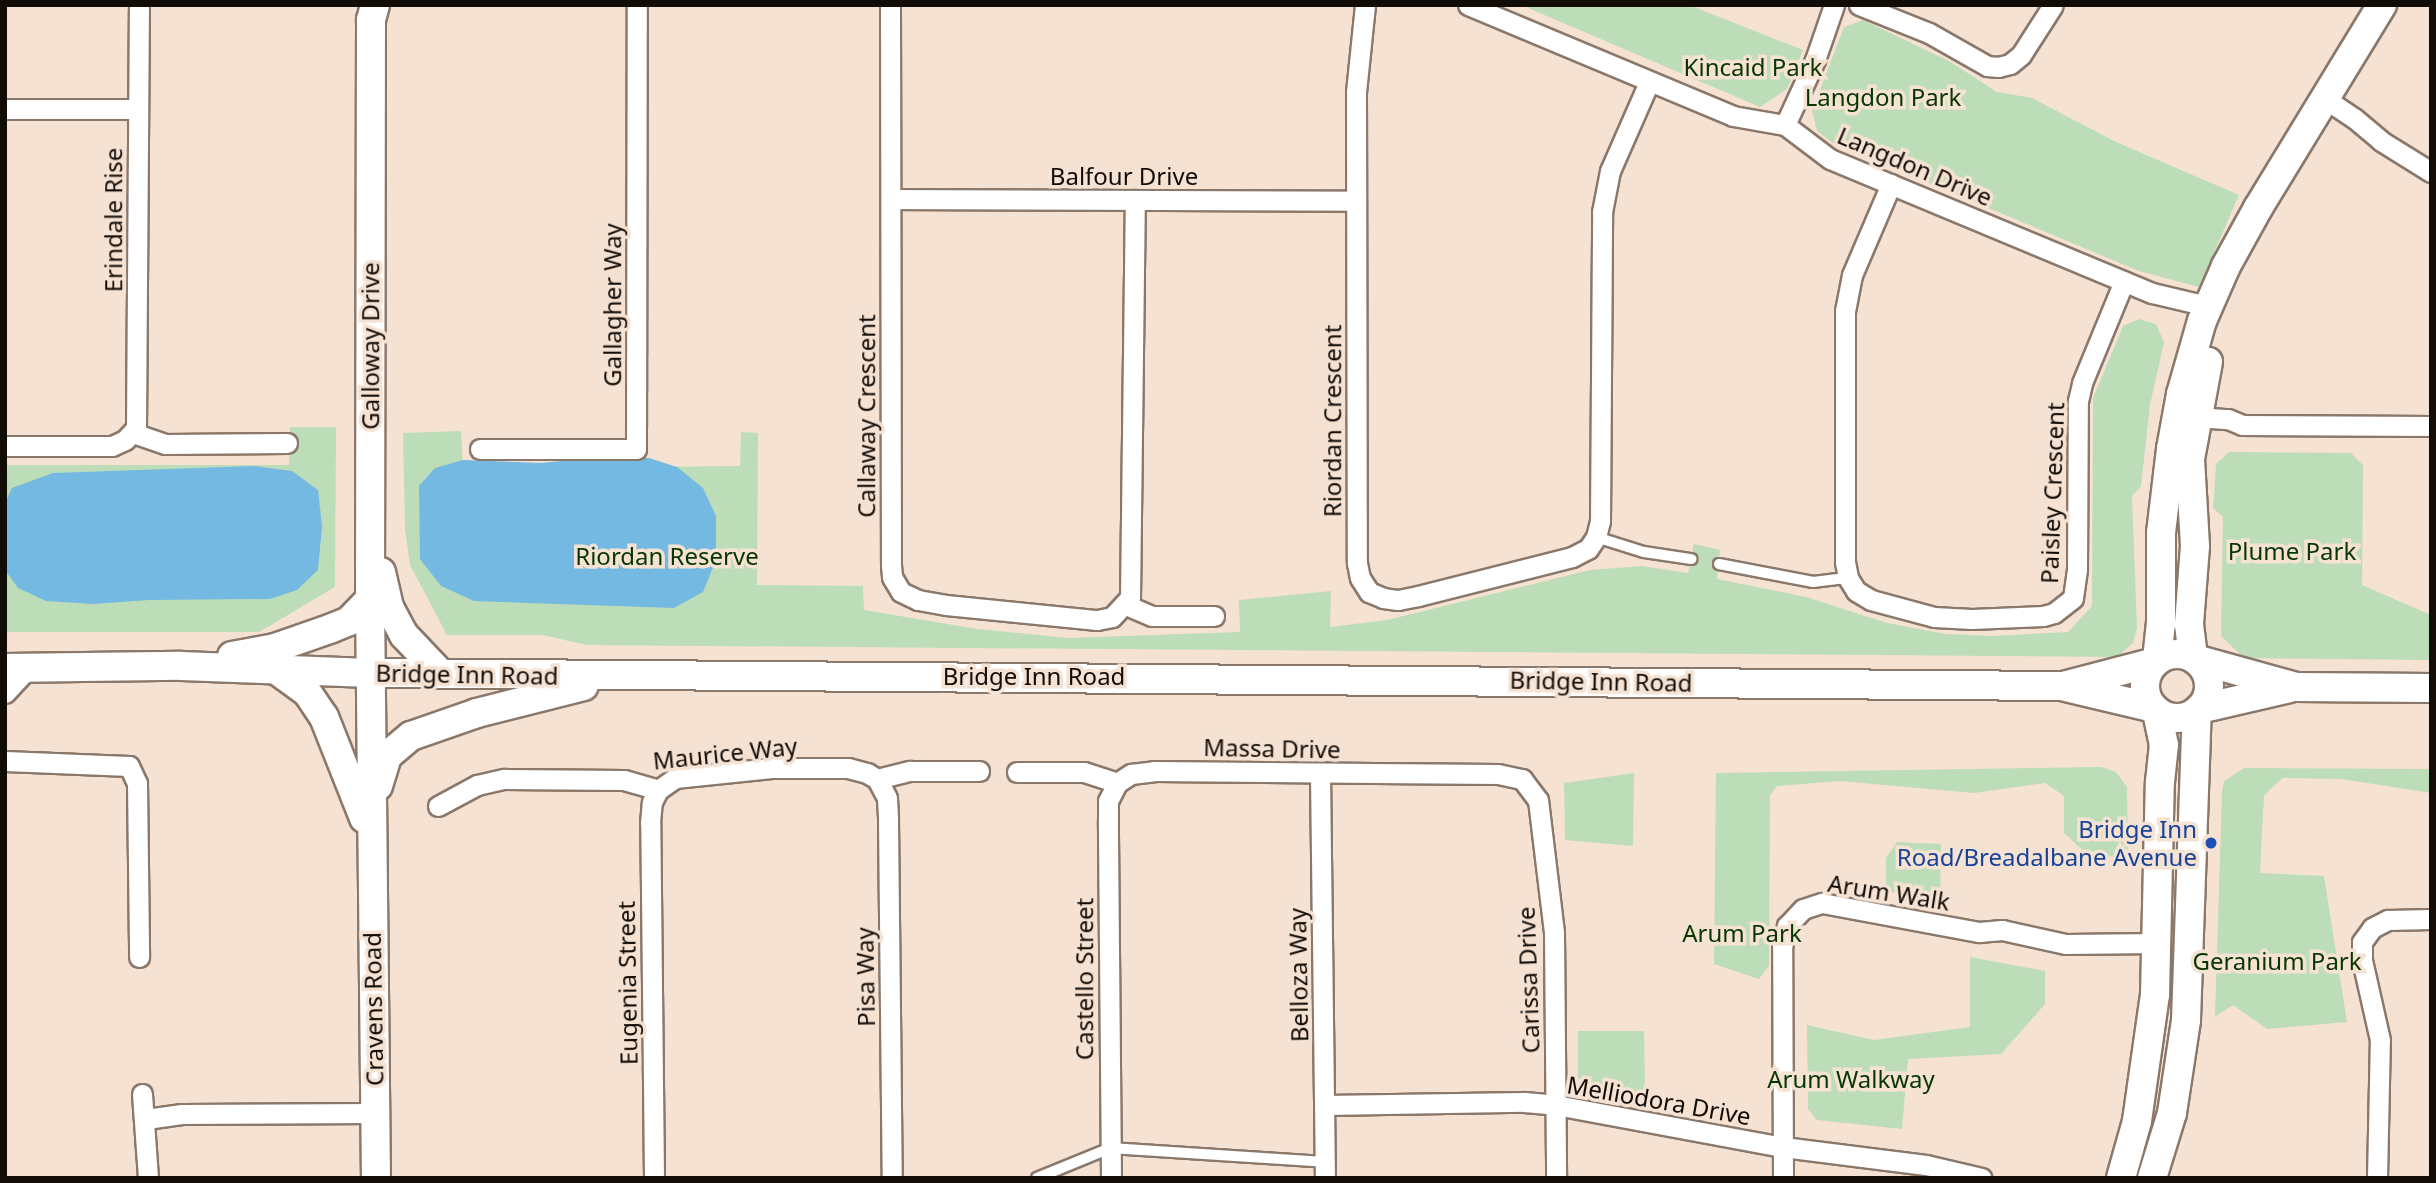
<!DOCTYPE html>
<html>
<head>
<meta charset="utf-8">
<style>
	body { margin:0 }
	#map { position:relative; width:2436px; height:1183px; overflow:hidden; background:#f5e2d3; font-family:"Noto Sans",sans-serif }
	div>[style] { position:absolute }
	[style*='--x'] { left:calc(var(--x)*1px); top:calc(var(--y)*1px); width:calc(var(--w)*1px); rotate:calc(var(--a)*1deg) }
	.green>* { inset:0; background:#bcddb7 }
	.water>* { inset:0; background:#74b9e2 }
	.roads { filter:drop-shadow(2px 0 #8a786b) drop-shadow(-2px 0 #8a786b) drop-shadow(0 2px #8a786b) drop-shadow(0 -2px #8a786b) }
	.lane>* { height:10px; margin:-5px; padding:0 5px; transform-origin:5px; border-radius:5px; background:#fff }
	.street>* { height:19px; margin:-9.5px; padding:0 9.5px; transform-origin:9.5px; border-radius:9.5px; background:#fff }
	.secondary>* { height:28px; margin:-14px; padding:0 14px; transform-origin:14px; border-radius:14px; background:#fff }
	.secondary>.ring { margin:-14px; padding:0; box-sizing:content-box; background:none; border:28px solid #fff; border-radius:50% }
	.dots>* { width:19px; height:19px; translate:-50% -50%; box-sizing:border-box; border:4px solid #f5e2d3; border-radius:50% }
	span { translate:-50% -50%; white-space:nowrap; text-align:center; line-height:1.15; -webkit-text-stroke:7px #f5e2d3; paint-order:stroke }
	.park-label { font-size:24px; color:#063700 }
	.street-label { font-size:24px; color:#120c07 }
	.transit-label { font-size:24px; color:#164399 }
	.right { translate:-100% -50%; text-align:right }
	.frame { position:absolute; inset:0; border:7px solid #120c07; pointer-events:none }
</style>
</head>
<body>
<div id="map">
	<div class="green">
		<div style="clip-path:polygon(1521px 5px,1689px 5px,1803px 50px,1787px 89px,1760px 107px)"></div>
		<div style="clip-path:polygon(1863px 20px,1949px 61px,1997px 92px,2032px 98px,2116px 142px,2239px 195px,2199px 287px,2139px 271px,1833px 143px,1817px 131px,1812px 111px,1844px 27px)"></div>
		<div style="clip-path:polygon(2139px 319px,2156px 324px,2164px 342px,2150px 405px,2141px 486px,2132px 496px,2137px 628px,2133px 643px,2117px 657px,587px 645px,542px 635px,447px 635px,410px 565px,405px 529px,403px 433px,461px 431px,463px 469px,740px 466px,741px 432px,758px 433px,757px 585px,863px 586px,864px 610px,977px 629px,1068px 638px,1240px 632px,1239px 600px,1331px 591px,1330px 627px,1387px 620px,1590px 570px,1642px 566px,1688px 573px,1694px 544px,1720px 550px,1717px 579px,1806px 597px,1887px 623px,1946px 634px,1991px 636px,2068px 632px,2092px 606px,2093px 398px,2123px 326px)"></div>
		<div style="clip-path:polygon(290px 427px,336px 427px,335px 587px,259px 632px,5px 632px,5px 465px,289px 465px)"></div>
		<div style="clip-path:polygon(2229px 452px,2351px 453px,2363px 465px,2362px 585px,2431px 615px,2431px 660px,2244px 658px,2221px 636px,2223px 517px,2213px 508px,2216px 464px)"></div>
		<div style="clip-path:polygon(2101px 767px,2116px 772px,2127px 787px,2128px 857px,2089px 856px,2064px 833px,2064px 796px,2045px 783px,1974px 793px,1840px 781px,1777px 786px,1770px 795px,1769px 966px,1759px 979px,1714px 964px,1716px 773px)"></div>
		<div style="clip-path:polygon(2244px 768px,2431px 769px,2431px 793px,2341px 779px,2283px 778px,2264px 795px,2260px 873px,2324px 876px,2347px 1022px,2267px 1029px,2233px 1005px,2215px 1017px,2222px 792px,2224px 781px)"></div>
		<div style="clip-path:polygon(1634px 773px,1633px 846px,1565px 840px,1564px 783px)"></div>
		<div style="clip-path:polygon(1897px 842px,1941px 844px,1940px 902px,1886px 891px,1886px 858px)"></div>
		<div style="clip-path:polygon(1970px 957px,2045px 971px,2045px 1004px,2001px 1054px,1908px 1059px,1902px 1129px,1817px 1120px,1808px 1109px,1807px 1025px,1874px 1040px,1970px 1027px)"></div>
		<div style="clip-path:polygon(1578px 1031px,1644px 1031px,1645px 1099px,1587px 1088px,1578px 1077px)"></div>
	</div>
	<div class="water">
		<div style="clip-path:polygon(589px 458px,649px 458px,677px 467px,703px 488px,716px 516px,716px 560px,703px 592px,674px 608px,474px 601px,441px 586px,420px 559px,419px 486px,435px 468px,463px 460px,541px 463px)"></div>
		<div style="clip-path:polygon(254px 466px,292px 471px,318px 490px,322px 526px,318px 570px,297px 590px,270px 599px,149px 600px,93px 604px,46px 601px,18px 588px,5px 570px,5px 503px,12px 488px,53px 473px)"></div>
	</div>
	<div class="roads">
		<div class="lane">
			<div style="--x:1596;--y:537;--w:50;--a:17.4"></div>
			<div style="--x:1644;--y:552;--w:48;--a:8.5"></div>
			<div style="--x:1719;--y:564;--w:96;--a:10.8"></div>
			<div style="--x:1813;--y:582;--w:35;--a:-7"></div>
			<div style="--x:1037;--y:1178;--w:79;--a:-22.3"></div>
			<div style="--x:1110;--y:1148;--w:215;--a:3.7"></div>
		</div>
		<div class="street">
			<div style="--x:890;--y:5;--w:560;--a:89.9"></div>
			<div style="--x:891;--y:565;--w:12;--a:85"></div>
			<div style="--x:892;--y:577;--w:17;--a:59"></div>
			<div style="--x:901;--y:592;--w:19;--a:25"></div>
			<div style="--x:918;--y:600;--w:28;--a:10"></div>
			<div style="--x:946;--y:605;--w:152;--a:5.7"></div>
			<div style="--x:1097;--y:620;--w:15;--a:-11"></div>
			<div style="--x:1112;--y:617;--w:26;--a:-47"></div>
			<div style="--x:1130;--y:598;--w:398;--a:-89.3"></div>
			<div style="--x:1365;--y:5;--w:87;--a:95.9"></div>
			<div style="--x:1356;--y:92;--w:471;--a:89.9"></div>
			<div style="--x:1357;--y:563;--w:15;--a:79"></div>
			<div style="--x:1360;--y:578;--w:17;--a:57"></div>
			<div style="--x:1369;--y:592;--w:15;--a:23"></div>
			<div style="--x:1383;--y:598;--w:15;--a:8"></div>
			<div style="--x:1398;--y:600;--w:20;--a:-11"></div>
			<div style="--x:1418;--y:596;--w:159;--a:-14.2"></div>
			<div style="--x:1572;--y:557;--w:18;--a:-27"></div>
			<div style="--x:1588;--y:549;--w:14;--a:-56"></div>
			<div style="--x:1596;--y:537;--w:16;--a:-76"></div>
			<div style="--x:1600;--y:521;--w:309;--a:-89.6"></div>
			<div style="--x:1602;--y:212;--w:42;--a:-79"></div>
			<div style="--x:1610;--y:171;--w:97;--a:-66.3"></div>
			<div style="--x:1468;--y:5;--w:287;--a:22.7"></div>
			<div style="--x:1733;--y:116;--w:53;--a:9.8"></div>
			<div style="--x:1785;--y:125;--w:56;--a:37.1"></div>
			<div style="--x:1830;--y:159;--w:349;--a:22.6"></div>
			<div style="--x:2152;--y:293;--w:57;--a:13.3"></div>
			<div style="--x:1859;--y:5;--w:75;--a:21.8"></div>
			<div style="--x:1929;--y:33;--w:67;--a:29.6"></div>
			<div style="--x:1987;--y:66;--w:11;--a:5"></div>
			<div style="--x:1998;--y:67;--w:12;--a:-14"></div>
			<div style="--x:2010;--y:64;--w:14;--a:-39"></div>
			<div style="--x:2021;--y:55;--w:59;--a:-57.4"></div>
			<div style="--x:2324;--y:98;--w:36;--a:34"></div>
			<div style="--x:2354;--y:118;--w:35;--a:40"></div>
			<div style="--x:2381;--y:141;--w:59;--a:31.8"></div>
			<div style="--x:5;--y:109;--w:133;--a:0"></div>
			<div style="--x:1785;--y:125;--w:72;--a:-65.2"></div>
			<div style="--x:1815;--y:60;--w:58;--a:-70.9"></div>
			<div style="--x:1891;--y:184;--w:99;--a:113.2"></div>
			<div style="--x:1852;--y:275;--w:37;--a:101"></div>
			<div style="--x:1845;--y:311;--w:251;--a:90"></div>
			<div style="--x:1845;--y:562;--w:16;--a:79"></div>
			<div style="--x:1848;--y:578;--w:15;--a:58"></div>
			<div style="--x:1856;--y:591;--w:17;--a:31"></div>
			<div style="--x:1871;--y:600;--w:65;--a:15.1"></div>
			<div style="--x:1934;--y:617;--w:38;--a:3"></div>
			<div style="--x:1972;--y:619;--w:71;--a:-2.4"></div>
			<div style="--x:2043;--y:616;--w:11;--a:-15"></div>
			<div style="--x:2054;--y:613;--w:24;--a:-38"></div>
			<div style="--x:2073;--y:598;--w:30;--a:-82"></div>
			<div style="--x:2077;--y:568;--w:167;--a:-89.7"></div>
			<div style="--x:2078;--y:401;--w:18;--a:-77"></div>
			<div style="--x:2082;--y:383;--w:110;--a:-67.6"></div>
			<div style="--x:891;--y:199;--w:465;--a:0.2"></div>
			<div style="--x:2196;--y:417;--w:32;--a:4"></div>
			<div style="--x:2228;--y:419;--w:15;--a:23"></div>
			<div style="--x:2242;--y:425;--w:189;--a:0.3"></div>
			<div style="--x:133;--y:433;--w:34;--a:19"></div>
			<div style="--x:165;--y:444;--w:122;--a:-0.5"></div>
			<div style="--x:5;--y:446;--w:107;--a:0"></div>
			<div style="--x:112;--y:446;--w:14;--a:-25"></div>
			<div style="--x:125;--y:440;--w:16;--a:-47"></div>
			<div style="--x:136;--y:428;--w:423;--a:-89.6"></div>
			<div style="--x:480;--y:449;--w:156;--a:0"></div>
			<div style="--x:636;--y:449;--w:444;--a:-89.9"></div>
			<div style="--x:1126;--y:605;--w:28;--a:23"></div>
			<div style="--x:1152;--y:616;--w:62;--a:0"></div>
			<div style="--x:5;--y:693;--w:34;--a:-47"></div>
			<div style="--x:5;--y:761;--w:124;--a:2.3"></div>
			<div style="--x:129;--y:766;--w:19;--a:65"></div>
			<div style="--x:137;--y:783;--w:174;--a:89.3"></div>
			<div style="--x:1017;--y:772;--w:67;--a:0"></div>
			<div style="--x:1084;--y:772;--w:35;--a:18"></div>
			<div style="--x:1117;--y:783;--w:17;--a:-33"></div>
			<div style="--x:1131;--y:774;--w:23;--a:-7"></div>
			<div style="--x:1154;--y:771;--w:344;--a:0.5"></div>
			<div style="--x:1498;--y:774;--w:25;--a:12"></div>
			<div style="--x:1522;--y:779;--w:26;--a:53"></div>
			<div style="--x:1538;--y:800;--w:134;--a:83.1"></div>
			<div style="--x:1554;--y:933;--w:245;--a:89.5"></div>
			<div style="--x:1320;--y:773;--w:405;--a:89.3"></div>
			<div style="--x:877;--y:779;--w:21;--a:62"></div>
			<div style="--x:887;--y:798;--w:22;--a:87"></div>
			<div style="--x:888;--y:820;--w:358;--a:89.4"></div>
			<div style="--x:438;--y:806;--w:44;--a:-28.3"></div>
			<div style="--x:477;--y:785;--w:28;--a:-13"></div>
			<div style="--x:504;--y:779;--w:120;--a:0.5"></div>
			<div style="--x:624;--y:780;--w:35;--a:16"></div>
			<div style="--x:658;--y:790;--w:21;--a:-35"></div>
			<div style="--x:675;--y:778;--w:97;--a:-5.9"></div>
			<div style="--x:771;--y:768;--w:77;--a:0"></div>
			<div style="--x:848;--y:768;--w:20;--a:15"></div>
			<div style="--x:867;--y:773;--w:12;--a:31"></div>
			<div style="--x:877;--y:779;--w:34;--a:-14"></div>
			<div style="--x:910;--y:771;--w:69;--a:0"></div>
			<div style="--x:142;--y:1094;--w:84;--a:85.9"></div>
			<div style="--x:1325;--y:1105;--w:199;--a:-0.9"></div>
			<div style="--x:1524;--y:1102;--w:32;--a:5"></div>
			<div style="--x:1556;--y:1105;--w:231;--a:10.5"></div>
			<div style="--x:1783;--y:1147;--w:144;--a:7.2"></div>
			<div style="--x:1926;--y:1165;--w:57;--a:13.1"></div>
			<div style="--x:146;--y:1119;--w:36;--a:-8"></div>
			<div style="--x:182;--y:1114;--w:193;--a:-0.3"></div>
			<div style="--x:654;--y:1178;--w:355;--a:-90.6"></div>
			<div style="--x:650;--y:823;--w:21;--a:-85"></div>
			<div style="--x:652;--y:802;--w:13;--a:-63"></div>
			<div style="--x:1111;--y:1178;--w:358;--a:-90.5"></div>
			<div style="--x:1108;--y:820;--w:19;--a:-90"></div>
			<div style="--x:1108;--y:801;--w:20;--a:-63"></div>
			<div style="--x:1783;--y:1178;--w:231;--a:-90.2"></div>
			<div style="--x:1782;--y:947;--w:22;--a:-77"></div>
			<div style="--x:1787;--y:926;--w:23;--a:-47"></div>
			<div style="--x:1803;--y:909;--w:20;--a:-18"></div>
			<div style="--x:1822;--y:903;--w:160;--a:10.5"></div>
			<div style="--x:1979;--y:932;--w:23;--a:-5"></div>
			<div style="--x:2002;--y:930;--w:65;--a:12.5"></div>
			<div style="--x:2065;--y:944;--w:93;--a:-0.6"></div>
			<div style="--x:2377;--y:1178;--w:138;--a:-88.8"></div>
			<div style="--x:2380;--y:1040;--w:82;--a:-102.7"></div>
			<div style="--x:2362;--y:960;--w:18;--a:-90"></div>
			<div style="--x:2362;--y:942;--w:17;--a:-54"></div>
			<div style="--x:2372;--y:928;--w:18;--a:-27"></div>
			<div style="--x:2388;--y:920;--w:43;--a:-1.3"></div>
		</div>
		<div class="secondary">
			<div style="--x:375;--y:5;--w:16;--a:105"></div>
			<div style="--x:371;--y:20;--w:579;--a:90.1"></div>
			<div style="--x:370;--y:599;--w:579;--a:89.41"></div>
			<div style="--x:381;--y:572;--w:36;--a:77"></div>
			<div style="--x:389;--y:607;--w:32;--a:62"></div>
			<div style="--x:404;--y:635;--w:52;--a:46.5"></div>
			<div class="ring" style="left:2145px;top:654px;width:36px;height:36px"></div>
			<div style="--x:232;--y:656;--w:44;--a:-10.5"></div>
			<div style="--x:275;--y:648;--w:60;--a:-19.3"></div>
			<div style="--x:332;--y:628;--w:18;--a:-22"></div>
			<div style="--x:349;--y:621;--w:30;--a:-46"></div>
			<div style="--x:2193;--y:657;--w:33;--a:-97"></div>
			<div style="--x:2189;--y:624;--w:78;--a:-85.6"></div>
			<div style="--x:2195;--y:546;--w:87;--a:-93.3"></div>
			<div style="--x:2190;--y:459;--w:99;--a:-79.5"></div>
			<div style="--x:2195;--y:659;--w:105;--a:15.5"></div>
			<div style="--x:2296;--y:687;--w:135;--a:0.4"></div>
			<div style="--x:2157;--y:660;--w:36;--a:-84"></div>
			<div style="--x:2161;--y:624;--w:91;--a:-90"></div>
			<div style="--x:2161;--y:533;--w:85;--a:-83.2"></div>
			<div style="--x:2171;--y:449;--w:56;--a:-79.7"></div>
			<div style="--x:2181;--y:394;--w:76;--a:-74"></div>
			<div style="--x:2202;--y:321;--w:60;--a:-66.4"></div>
			<div style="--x:2226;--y:266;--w:66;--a:-61.1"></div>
			<div style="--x:2258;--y:208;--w:238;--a:-58.6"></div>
			<div style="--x:5;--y:668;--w:176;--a:-0.7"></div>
			<div style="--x:181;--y:666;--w:189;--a:2.1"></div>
			<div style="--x:370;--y:673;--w:1693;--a:0.44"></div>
			<div style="--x:2063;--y:686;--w:95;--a:-14.6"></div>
			<div style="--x:275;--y:669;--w:39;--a:36"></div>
			<div style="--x:307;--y:692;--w:30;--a:56"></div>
			<div style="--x:324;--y:717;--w:109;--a:68.4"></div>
			<div style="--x:2065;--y:687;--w:91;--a:13.3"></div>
			<div style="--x:2199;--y:709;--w:93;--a:-13"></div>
			<div style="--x:378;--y:786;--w:31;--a:-73"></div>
			<div style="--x:387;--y:756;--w:31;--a:-40"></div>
			<div style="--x:411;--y:736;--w:70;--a:-19.2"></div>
			<div style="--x:477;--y:713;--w:110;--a:-14.2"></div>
			<div style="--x:2121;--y:1178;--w:59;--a:-74.3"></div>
			<div style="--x:2137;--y:1121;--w:127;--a:-81.9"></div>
			<div style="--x:2155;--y:995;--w:213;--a:-88.7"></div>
			<div style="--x:2160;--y:782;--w:37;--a:-84"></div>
			<div style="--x:2164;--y:745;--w:35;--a:-102"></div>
			<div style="--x:2152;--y:1178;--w:68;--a:-72.9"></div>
			<div style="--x:2172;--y:1113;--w:94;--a:-81.4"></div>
			<div style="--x:2186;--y:1020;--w:309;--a:-88"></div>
		</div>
	</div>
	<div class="dots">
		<div style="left:2211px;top:843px;background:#1a4fb4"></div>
	</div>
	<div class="park-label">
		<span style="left:1753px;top:67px">Kincaid Park</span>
		<span style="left:1883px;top:97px">Langdon Park</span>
		<span style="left:2292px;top:551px">Plume Park</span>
		<span style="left:667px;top:556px">Riordan Reserve</span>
		<span style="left:1742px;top:933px">Arum Park</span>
		<span style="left:2277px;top:961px">Geranium Park</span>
		<span style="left:1851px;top:1079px">Arum Walkway</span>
	</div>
	<div class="street-label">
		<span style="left:1915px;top:166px;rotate:23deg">Langdon Drive</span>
		<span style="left:1124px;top:176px">Balfour Drive</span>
		<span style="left:113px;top:220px;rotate:-90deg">Erindale Rise</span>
		<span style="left:612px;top:305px;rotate:-90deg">Gallagher Way</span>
		<span style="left:370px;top:346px;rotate:-90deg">Galloway Drive</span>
		<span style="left:866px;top:416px;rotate:-90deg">Callaway Crescent</span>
		<span style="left:1332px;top:421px;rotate:-90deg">Riordan Crescent</span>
		<span style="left:2052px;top:493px;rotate:-88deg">Paisley Crescent</span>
		<span style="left:467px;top:674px;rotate:1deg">Bridge Inn Road</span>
		<span style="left:1034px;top:676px">Bridge Inn Road</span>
		<span style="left:1601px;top:681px;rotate:1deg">Bridge Inn Road</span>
		<span style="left:1272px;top:748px;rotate:1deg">Massa Drive</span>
		<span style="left:725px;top:753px;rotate:-6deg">Maurice Way</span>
		<span style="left:1889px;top:892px;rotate:9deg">Arum Walk</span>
		<span style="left:1298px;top:975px;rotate:-91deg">Belloza Way</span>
		<span style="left:865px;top:977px;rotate:-91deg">Pisa Way</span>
		<span style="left:1084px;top:979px;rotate:-90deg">Castello Street</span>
		<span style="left:1528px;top:980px;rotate:-92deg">Carissa Drive</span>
		<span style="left:627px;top:983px;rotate:-91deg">Eugenia Street</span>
		<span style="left:373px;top:1009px;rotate:-91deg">Cravens Road</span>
		<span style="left:1659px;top:1100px;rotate:10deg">Melliodora Drive</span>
	</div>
	<div class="transit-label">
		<span class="right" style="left:2197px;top:843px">Bridge Inn<br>Road/Breadalbane Avenue</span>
	</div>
	<div class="frame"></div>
</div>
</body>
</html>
